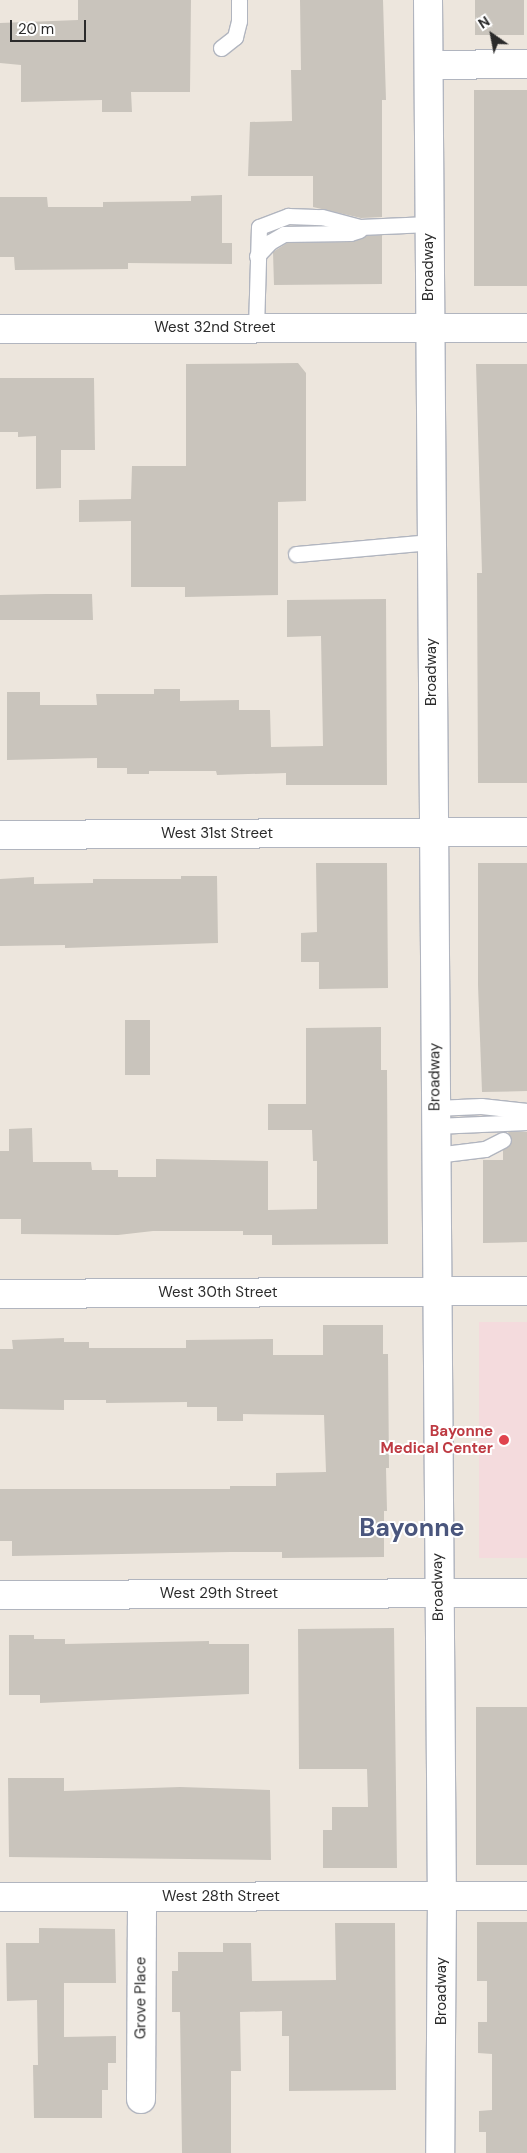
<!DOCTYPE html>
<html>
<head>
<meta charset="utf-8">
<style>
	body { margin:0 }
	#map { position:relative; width:527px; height:2153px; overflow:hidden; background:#ede6dd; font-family:"DM Sans",sans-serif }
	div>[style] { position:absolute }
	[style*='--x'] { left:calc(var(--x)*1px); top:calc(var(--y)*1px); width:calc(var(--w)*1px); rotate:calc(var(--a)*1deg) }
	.medical>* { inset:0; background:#f4dbdd; transform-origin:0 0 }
	.building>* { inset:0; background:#c9c4bc; transform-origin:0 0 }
	.roads { filter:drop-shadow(1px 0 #b1b5bf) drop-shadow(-1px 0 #b1b5bf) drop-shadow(0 1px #b1b5bf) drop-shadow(0 -1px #b1b5bf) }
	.service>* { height:15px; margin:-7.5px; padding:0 7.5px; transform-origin:7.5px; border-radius:7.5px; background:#fff }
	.minor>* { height:28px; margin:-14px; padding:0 14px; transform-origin:14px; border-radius:14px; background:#fff }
	.tertiary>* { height:28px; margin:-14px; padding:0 14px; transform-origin:14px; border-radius:14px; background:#fff }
	.dots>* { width:14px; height:14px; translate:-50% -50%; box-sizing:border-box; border:2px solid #fff; border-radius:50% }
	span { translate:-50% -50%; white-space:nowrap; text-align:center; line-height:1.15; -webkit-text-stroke:4px #fff; paint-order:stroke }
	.street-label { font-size:15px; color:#2b2b2b }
	.health-label { font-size:15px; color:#be3a42; font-weight:700 }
	.right { translate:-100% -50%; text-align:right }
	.town-label { font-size:25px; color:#4a567d; font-weight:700 }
	.north { position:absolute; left:467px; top:10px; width:50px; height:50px; -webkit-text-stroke:4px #fff; paint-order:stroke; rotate:327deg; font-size:14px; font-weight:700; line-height:20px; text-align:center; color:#2b2b2b }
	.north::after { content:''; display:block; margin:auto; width:18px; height:22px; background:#2b2b2b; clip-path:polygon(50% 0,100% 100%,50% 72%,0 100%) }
	.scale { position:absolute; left:10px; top:20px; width:76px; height:22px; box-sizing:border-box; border:2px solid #2b2b2b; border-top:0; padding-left:6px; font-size:15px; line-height:18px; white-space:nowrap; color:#2b2b2b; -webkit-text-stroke:4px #fff; paint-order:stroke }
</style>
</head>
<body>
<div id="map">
	<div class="medical">
		<div style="left:479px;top:1322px;width:48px;height:236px"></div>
	</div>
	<div class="building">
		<div style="clip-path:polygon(78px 0,191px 0,190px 92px,131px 92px,132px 112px,102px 112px,102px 100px,21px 102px,21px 65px,0 63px,0 23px,78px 20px)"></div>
		<div style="clip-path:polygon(300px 0,383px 0,386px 100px,382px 100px,382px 217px,361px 218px,313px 207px,313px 176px,248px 176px,250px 122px,292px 121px,291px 70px,301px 70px)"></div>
		<div style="left:475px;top:0;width:49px;height:35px"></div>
		<div style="left:527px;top:90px;width:196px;height:53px;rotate:90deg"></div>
		<div style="clip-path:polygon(222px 195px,222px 243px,232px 243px,232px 264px,128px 263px,128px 269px,15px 270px,14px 257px,0 257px,0 197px,47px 197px,48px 207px,103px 207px,103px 202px,191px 201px,191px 196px)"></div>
		<div style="clip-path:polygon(382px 235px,382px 284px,274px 285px,273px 252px,287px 243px,350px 242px,367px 236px)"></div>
		<div style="clip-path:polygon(298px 363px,306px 373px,306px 501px,278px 502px,278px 595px,185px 597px,185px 587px,131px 587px,131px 521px,79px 522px,79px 500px,131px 499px,132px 466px,186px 466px,186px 364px)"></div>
		<div style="clip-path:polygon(476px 364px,527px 364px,527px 783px,478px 783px,477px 573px,482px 573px)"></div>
		<div style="clip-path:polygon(0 378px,94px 378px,95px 450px,61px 450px,61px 488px,36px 489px,36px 436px,18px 437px,18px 432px,0 432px)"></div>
		<div style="clip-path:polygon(46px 594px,92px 594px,93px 620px,0 620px,0 595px)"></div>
		<div style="clip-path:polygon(386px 599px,387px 785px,286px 785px,286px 773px,217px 775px,216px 771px,149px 771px,149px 774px,127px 774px,127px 768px,97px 768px,97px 758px,7px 760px,7px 692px,40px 692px,40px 705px,97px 705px,96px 694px,154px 694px,154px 689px,180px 689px,180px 701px,239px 700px,239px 710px,270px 710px,271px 747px,323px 746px,321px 636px,287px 637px,287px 600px)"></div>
		<div style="clip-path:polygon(316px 863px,387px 863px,388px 988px,319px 989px,319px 962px,301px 962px,301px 933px,317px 932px)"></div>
		<div style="clip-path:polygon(478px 863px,527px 863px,527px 1091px,482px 1092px,478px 985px)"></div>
		<div style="clip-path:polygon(181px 876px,217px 876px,218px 943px,65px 948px,65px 945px,0 946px,0 879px,34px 877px,34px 884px,93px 883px,93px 879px,181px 879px)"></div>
		<div style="left:125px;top:1020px;width:25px;height:55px"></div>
		<div style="clip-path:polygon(381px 1027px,381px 1070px,387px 1070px,388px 1244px,272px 1245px,272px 1235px,243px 1235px,243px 1231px,153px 1231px,118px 1235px,21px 1234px,21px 1219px,0 1219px,0 1151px,9px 1151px,9px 1129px,32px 1128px,33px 1162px,91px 1162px,92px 1170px,118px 1170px,118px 1177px,156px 1177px,156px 1159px,268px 1161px,268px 1210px,317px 1209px,317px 1161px,313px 1161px,312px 1130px,268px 1130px,268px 1104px,306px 1104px,306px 1028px)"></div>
		<div style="clip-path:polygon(508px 1132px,527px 1132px,527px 1242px,483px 1243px,483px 1160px,503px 1160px,503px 1150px,512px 1141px)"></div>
		<div style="clip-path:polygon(323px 1325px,383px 1325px,383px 1354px,388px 1354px,389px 1468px,386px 1468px,387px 1511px,384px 1511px,384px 1557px,282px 1558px,282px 1552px,231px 1552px,12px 1556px,12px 1541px,0 1541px,0 1489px,230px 1489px,230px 1486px,276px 1486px,276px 1473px,326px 1472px,324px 1415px,243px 1414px,243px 1421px,217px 1421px,217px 1407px,187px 1407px,187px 1402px,106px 1403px,106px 1400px,64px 1400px,64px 1410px,0 1409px,0 1349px,13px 1349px,12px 1340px,64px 1338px,64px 1342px,89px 1342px,89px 1348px,186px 1348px,186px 1340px,273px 1339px,273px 1355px,323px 1355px)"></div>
		<div style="clip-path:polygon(394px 1628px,397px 1868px,323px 1868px,323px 1830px,332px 1830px,332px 1807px,368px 1807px,367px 1769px,299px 1769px,298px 1629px)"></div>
		<div style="clip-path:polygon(9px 1635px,34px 1635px,34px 1639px,65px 1639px,65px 1644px,209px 1641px,209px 1644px,249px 1644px,249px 1694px,40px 1703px,40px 1695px,9px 1695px)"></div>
		<div style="left:527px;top:1707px;width:158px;height:51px;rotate:90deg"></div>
		<div style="clip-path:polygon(8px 1778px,64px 1778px,64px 1791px,180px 1787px,270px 1790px,271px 1860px,9px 1857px)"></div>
		<div style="clip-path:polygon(477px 1922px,527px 1922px,527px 2153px,486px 2153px,486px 2132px,479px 2132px,479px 2111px,492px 2110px,492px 2054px,478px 2053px,478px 2022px,487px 2022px,487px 1981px,477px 1981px)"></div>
		<div style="clip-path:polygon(335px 1923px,395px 1923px,396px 2090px,289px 2091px,289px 2036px,282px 2036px,282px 2011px,240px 2012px,241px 2071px,231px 2071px,231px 2153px,182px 2153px,180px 2012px,172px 2012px,172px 1971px,178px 1971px,178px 1952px,223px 1952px,223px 1943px,251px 1943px,252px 1981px,336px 1980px)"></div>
		<div style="clip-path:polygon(39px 1928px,115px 1929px,116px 1983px,64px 1983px,64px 2037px,116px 2036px,116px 2063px,108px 2063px,108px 2090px,102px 2090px,102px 2118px,34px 2118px,33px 2065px,38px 2065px,37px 2000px,7px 2001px,6px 1943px,39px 1943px)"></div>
	</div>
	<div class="roads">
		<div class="service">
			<div style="--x:221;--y:48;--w:18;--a:-38"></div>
			<div style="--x:235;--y:37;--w:16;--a:-76"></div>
			<div style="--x:239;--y:21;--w:21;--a:-90"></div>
			<div style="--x:257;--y:256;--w:19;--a:-47"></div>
			<div style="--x:270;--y:242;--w:16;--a:-30"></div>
			<div style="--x:284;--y:234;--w:66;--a:-0.9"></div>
			<div style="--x:350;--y:233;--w:10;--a:-17"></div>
			<div style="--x:256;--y:328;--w:101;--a:-88.3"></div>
			<div style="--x:259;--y:227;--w:31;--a:-21"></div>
			<div style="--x:288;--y:216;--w:34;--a:2"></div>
			<div style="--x:322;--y:217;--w:39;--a:15"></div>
			<div style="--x:360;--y:227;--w:69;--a:-2.5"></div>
			<div style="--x:296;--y:554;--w:136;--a:-5.1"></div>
			<div style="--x:435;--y:1108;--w:46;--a:-2.5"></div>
			<div style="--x:481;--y:1106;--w:46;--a:6.2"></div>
			<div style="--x:435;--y:1126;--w:92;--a:-2.5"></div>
			<div style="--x:436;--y:1155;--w:49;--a:-7"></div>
			<div style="--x:485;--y:1149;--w:20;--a:-27"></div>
		</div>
		<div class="minor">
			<div style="--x:429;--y:65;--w:98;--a:-0.6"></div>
			<div style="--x:0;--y:329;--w:527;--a:-0.11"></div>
			<div style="--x:0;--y:835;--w:527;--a:-0.33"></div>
			<div style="--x:0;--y:1595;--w:527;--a:-0.22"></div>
			<div style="--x:0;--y:1897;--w:527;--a:-0.11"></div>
			<div style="--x:141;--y:2099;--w:202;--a:-89.7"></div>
		</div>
		<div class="tertiary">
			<div style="--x:428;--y:0;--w:1896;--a:89.58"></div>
			<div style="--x:442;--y:1896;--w:257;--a:90.4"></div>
			<div style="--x:0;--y:1294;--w:527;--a:-0.33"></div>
		</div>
	</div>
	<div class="dots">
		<div style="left:504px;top:1440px;background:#e0444e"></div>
	</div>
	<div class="street-label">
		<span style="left:429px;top:267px;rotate:-90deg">Broadway</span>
		<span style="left:215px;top:328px">West 32nd Street</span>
		<span style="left:432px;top:672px;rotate:-90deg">Broadway</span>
		<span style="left:217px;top:834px">West 31st Street</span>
		<span style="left:435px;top:1077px;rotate:-90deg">Broadway</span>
		<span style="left:218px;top:1293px">West 30th Street</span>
		<span style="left:438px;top:1587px;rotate:-91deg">Broadway</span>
		<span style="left:219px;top:1594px">West 29th Street</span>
		<span style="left:221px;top:1897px">West 28th Street</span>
		<span style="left:442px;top:1991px;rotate:-90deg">Broadway</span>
		<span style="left:141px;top:1998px;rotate:-90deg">Grove Place</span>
	</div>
	<div class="health-label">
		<span class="right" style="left:493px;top:1440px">Bayonne<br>Medical Center</span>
	</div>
	<div class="town-label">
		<span style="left:412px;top:1528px">Bayonne</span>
	</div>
	<div class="north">N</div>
	<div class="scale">20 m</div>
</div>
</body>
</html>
